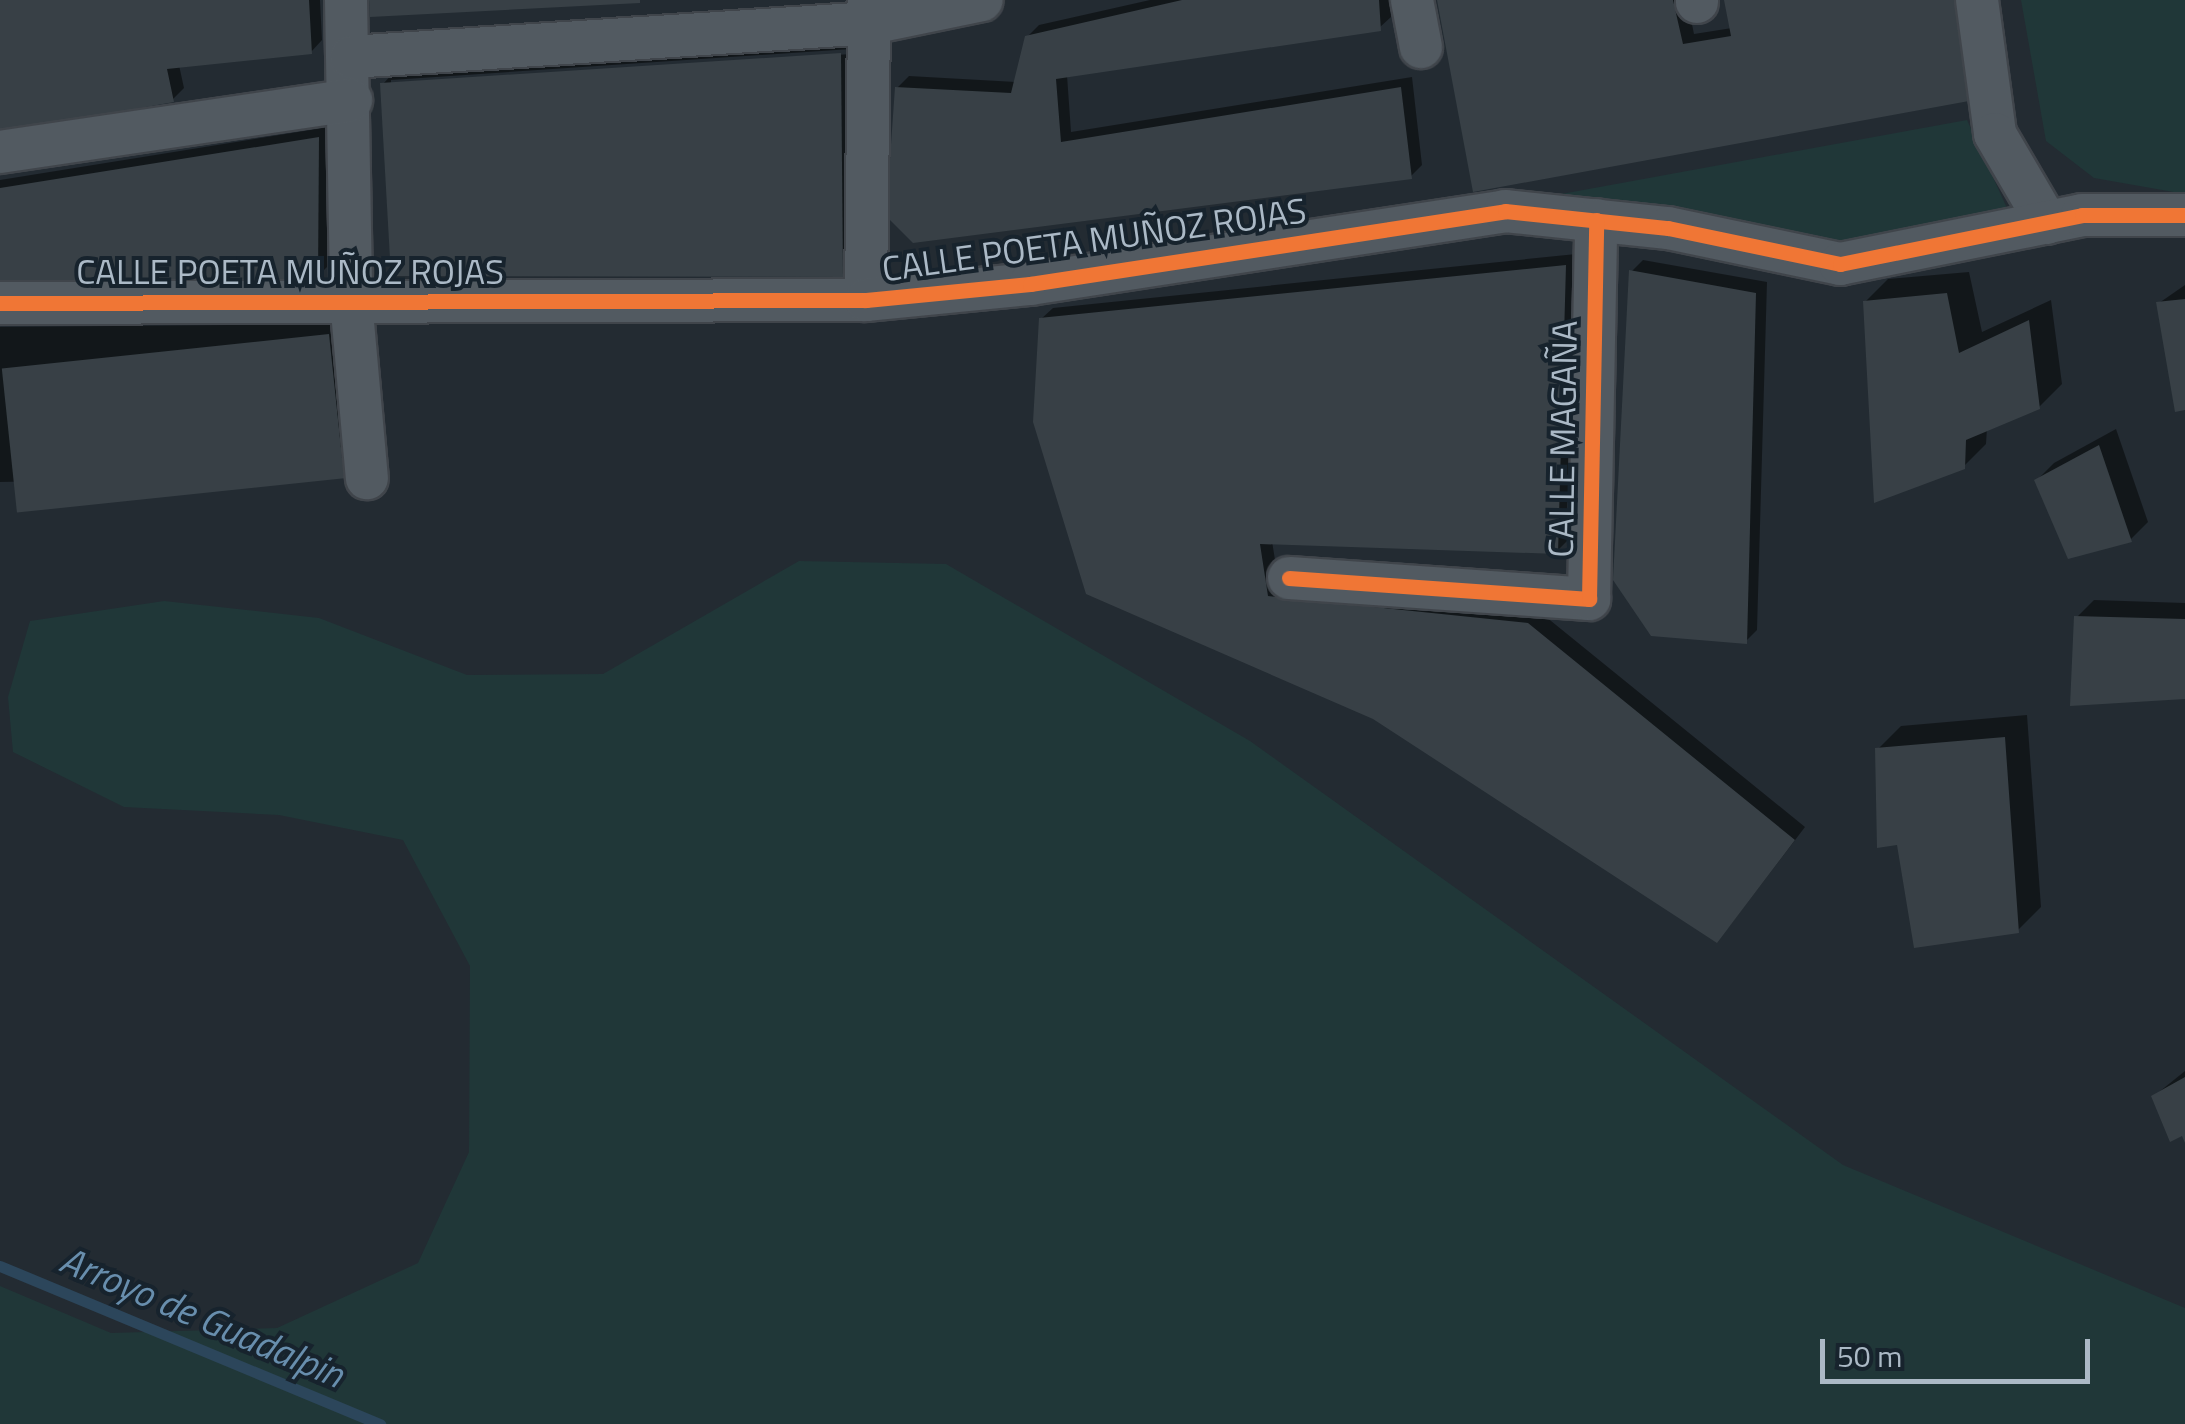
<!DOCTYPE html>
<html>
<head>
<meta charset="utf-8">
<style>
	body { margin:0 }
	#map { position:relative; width:2185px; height:1424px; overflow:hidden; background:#232b32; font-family:"Titillium Web",sans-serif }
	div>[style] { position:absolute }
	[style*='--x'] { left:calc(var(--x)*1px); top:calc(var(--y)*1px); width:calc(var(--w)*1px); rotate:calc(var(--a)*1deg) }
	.green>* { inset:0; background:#203738 }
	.shadow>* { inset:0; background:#0007 }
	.stream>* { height:11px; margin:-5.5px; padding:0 5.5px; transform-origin:5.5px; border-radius:5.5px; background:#2c465b }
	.building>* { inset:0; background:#384046; transform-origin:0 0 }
	.roads { filter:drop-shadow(2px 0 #40454b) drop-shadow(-2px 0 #40454b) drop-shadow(0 2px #40454b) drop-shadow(0 -2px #40454b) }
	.minor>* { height:42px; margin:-21px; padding:0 21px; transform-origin:21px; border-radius:21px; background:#525a61 }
	.cycleway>* { height:15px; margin:-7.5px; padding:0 7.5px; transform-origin:7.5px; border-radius:7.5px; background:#f07635 }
	span { translate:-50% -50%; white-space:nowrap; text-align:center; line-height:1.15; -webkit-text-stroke:8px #17232d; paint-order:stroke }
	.street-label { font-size:35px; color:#abb9c6 }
	.water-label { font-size:38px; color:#688ead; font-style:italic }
	.scale { position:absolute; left:1820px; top:1339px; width:270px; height:45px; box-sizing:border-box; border:5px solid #abb9c6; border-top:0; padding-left:12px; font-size:30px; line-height:35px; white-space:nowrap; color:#abb9c6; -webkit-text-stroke:8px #17232d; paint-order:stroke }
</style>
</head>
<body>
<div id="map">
	<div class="green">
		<div style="clip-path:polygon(2021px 0,2185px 0,2185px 194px,2094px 178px,2046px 141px)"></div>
		<div style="clip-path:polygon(1967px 120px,2011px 217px,1832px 244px,1545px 197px)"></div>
		<div style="clip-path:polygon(799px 561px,946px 564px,1250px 741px,1843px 1165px,2185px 1308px,2185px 1424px,0 1424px,0 1286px,111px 1333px,277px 1328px,418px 1263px,469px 1152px,470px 966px,403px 840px,279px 815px,124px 807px,13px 752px,8px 697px,30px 621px,164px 601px,319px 618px,467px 675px,603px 674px)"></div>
	</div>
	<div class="shadow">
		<div style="clip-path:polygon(0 0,320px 0,322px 40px,311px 52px,179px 65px,184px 88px,173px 99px)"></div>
		<div style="clip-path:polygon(1150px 0,1390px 0,1391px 17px,1379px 28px,1067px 75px,1071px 132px,1412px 77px,1422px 165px,1411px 176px,913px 241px,897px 88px,909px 76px,1016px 82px,1027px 37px,1039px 25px)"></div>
		<div style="clip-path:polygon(1439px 0,1687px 0,1694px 34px,1732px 28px,1726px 0,1966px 0,1979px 87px,1968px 99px)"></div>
		<div style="clip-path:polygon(851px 42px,851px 49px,391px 80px,391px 85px,851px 54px,853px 263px,842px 275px,383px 84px,394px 72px)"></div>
		<div style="clip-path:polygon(329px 127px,329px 265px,317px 277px,0 282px,0 180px)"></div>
		<div style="clip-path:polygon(1576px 254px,1568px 540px,1557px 551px,1272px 541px,1279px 585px,1540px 612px,1805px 827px,1728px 928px,1374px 716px,1088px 592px,1041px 319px,1053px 308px)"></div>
		<div style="clip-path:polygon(1643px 260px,1767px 282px,1757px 630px,1746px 641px,1632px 271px)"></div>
		<div style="clip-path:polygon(1969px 272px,1982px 332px,2051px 300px,2062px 384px,2039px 407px,1987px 428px,1986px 444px,1963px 467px,1865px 302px,1888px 279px)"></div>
		<div style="clip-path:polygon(2185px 285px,2185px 408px,2159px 303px)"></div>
		<div style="clip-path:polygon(339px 324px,354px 464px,343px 476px,0 482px,0 327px)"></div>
		<div style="clip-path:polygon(2116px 429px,2148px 522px,2131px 539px,2037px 480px,2054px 463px)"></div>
		<div style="clip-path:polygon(2094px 600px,2185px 603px,2185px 696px,2077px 617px)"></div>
		<div style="clip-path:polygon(2027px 715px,2041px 907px,2018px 930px,1899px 842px,1878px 749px,1901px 726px)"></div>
		<div style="clip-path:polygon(2185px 1071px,2185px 1137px,2154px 1096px)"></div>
	</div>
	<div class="stream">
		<div style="--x:0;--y:1266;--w:412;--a:22.6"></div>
	</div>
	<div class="building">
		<div style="clip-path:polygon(0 0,309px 0,312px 54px,167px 69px,174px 102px,0 133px)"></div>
		<div style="clip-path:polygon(369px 0,640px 0,640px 3px,370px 17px)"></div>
		<div style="clip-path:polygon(1182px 0,1379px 0,1381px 31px,1056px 79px,1061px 142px,1401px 87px,1412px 179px,913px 243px,886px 216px,895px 87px,1011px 93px,1025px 36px)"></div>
		<div style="clip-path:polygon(1437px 0,1673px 0,1683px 44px,1731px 36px,1724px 0,1954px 0,1969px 101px,1473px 192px)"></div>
		<div style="clip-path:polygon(841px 53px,843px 277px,391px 276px,380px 83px)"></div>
		<div style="clip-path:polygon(319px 137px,318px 279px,0 284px,0 188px)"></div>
		<div style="clip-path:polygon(1566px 265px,1558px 554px,1260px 544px,1268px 596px,1528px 623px,1795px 840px,1717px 943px,1373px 719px,1086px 594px,1033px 422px,1039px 318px)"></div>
		<div style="clip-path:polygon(1629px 270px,1756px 293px,1747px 644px,1651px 636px,1613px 580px)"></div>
		<div style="clip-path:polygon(1947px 293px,1959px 353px,2029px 320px,2040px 409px,1966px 440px,1965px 469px,1874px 503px,1863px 301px)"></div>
		<div style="clip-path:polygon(2185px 299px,2185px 410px,2175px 412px,2156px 302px)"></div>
		<div style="left:329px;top:334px;width:145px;height:329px;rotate:84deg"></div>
		<div style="clip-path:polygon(2099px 445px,2132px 542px,2068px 559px,2034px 480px)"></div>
		<div style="clip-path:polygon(2074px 616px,2185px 619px,2185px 699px,2070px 706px)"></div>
		<div style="clip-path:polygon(2005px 737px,2019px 933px,1914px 948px,1897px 845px,1877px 848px,1875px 748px)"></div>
		<div style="clip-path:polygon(2185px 1077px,2185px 1143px,2182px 1136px,2170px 1142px,2151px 1096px)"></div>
	</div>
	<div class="roads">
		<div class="minor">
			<div style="--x:346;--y:0;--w:300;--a:89"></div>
			<div style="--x:351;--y:300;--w:179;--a:84.9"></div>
			<div style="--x:1412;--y:0;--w:48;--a:79.2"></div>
			<div style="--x:1697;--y:0;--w:2;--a:90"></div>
			<div style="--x:1977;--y:0;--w:135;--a:82.3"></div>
			<div style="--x:1995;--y:134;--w:103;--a:59.7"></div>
			<div style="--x:351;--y:57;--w:521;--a:-3.74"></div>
			<div style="--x:871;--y:23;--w:113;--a:-11.7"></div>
			<div style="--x:0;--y:152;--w:355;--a:-8.4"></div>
			<div style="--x:866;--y:300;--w:300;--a:-89.4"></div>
			<div style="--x:0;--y:303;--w:866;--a:-0.2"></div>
			<div style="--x:866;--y:300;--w:165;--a:-5.6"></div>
			<div style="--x:1030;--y:284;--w:481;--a:-8.7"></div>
			<div style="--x:1505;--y:211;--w:164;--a:6"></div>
			<div style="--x:1668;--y:228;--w:176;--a:11.8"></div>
			<div style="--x:1840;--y:264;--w:247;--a:-11.4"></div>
			<div style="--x:2082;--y:215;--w:103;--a:0"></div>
			<div style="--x:1289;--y:578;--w:301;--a:4"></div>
			<div style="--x:1589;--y:599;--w:379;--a:-88.9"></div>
		</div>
	</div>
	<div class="cycleway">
		<div style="--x:0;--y:303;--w:866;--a:-0.2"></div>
		<div style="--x:866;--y:300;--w:165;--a:-5.6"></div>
		<div style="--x:1030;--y:284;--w:481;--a:-8.7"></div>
		<div style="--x:1505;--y:211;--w:164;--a:6"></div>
		<div style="--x:1668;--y:228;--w:176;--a:11.8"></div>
		<div style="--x:1840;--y:264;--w:247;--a:-11.4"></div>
		<div style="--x:2082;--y:215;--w:103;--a:0"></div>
		<div style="--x:1289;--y:578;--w:301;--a:4"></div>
		<div style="--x:1589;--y:599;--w:379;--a:-88.9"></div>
	</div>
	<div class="street-label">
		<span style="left:1094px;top:239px;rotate:-8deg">CALLE POETA MUÑOZ ROJAS</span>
		<span style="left:290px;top:271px">CALLE POETA MUÑOZ ROJAS</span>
		<span style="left:1562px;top:439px;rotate:-89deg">CALLE MAGAÑA</span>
	</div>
	<div class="water-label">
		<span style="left:202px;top:1317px;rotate:23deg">Arroyo de Guadalpin</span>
	</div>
	<div class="scale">50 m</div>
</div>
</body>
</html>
